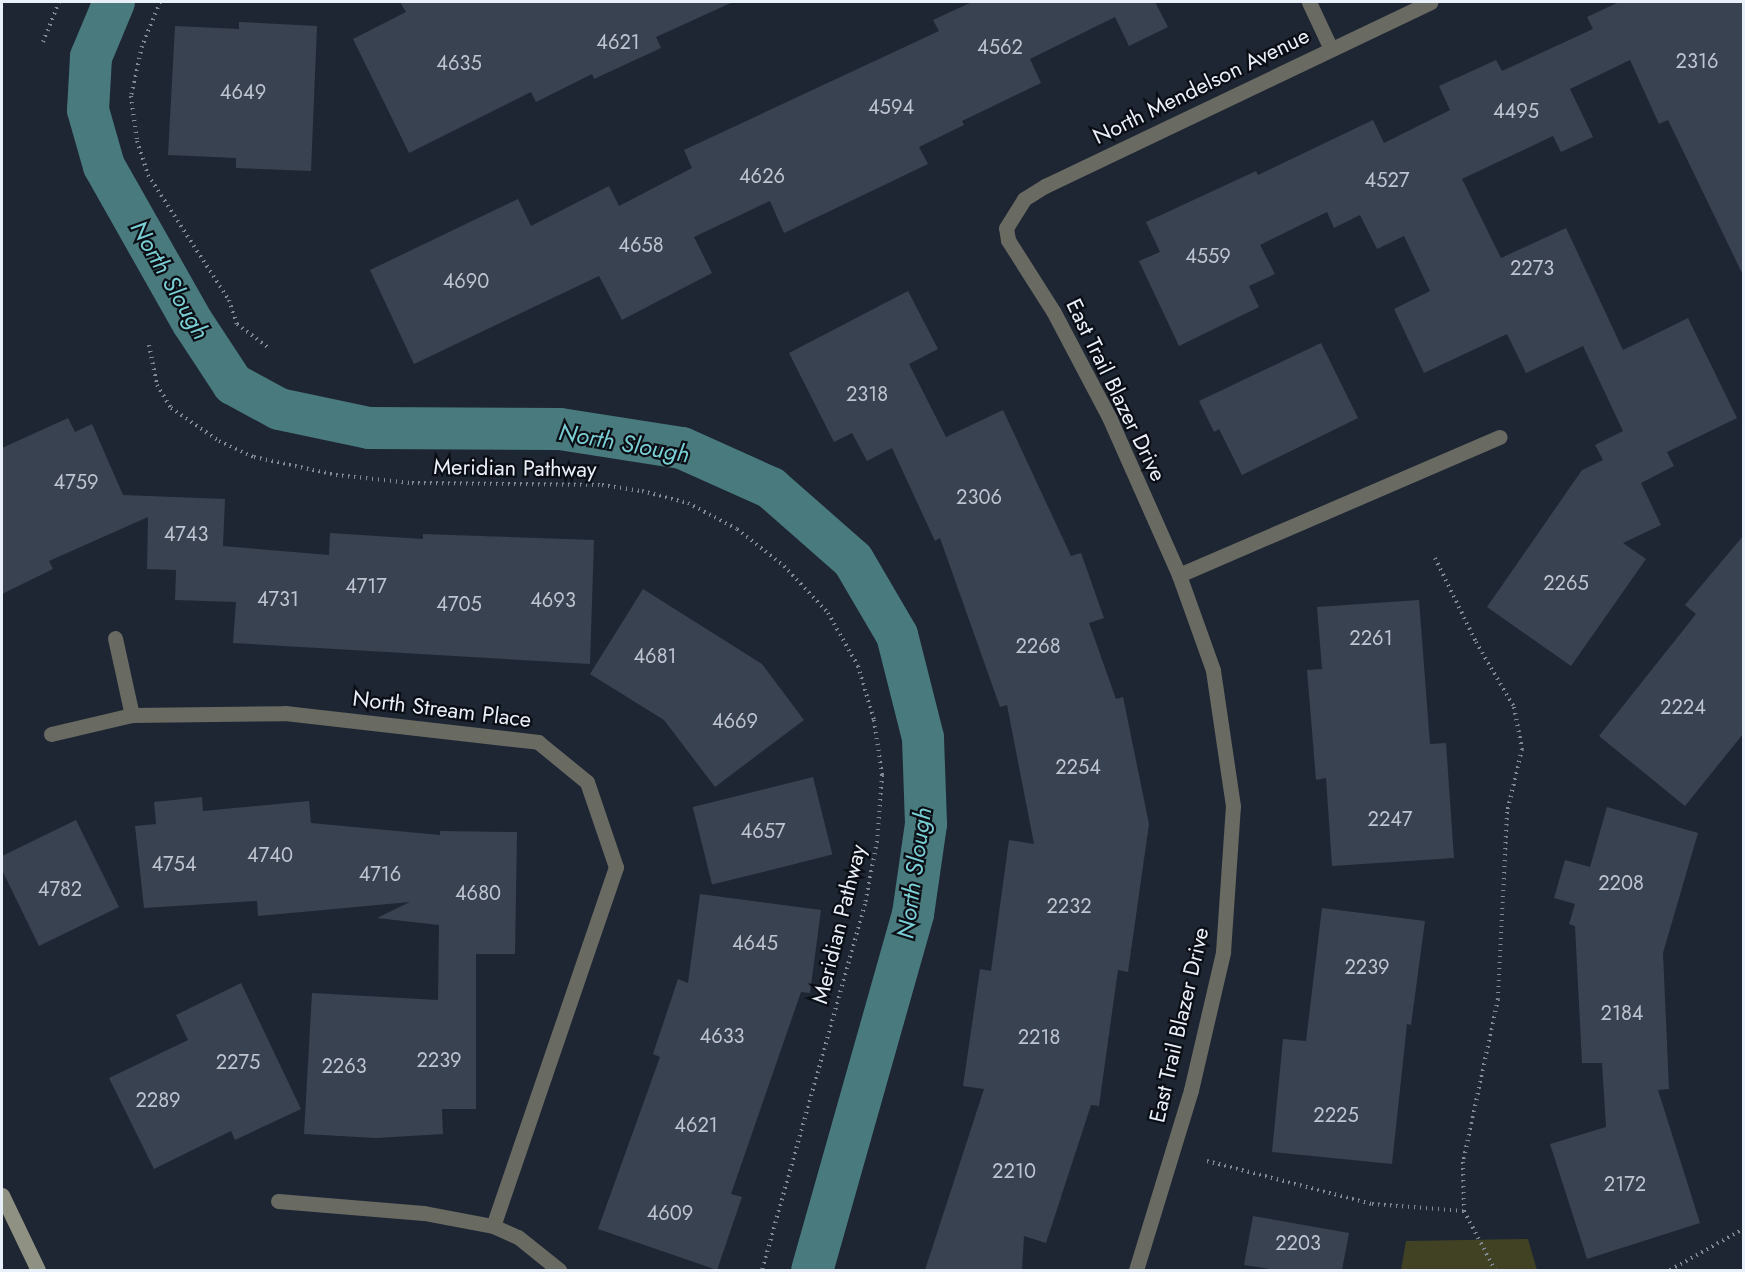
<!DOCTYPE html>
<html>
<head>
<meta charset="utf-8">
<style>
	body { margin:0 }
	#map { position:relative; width:1745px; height:1272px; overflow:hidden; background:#1e2634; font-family:Jost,sans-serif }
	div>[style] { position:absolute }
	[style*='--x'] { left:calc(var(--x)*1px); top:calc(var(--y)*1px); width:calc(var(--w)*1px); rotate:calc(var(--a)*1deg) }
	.green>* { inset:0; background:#404223 }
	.canal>* { height:42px; margin:-21px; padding:0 21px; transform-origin:21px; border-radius:21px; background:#497b7e }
	.building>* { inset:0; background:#394251; transform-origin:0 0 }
	.path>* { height:4px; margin-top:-2px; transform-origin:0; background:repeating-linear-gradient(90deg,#838a96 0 1.5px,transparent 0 6px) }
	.street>* { height:15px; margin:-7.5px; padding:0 7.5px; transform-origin:7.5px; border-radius:7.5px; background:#696a61 }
	.secondary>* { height:15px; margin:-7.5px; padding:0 7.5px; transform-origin:7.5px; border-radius:7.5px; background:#8f9183 }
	span { translate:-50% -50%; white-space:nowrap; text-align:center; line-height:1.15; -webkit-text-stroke:4.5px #0b0f15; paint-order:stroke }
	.number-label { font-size:20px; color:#bec4d0 }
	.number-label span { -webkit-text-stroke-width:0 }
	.street-label { font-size:22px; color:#eaf0fa }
	.water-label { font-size:24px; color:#79cfd4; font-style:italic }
	.frame { position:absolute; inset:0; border:3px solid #eaf0fa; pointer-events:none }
</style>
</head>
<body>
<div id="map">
	<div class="green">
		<div style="clip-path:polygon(1528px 1239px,1537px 1270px,1401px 1270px,1406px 1241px)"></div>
	</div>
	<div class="canal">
		<div style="--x:114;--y:2;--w:60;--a:112.7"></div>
		<div style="--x:91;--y:57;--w:53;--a:93.2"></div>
		<div style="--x:88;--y:110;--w:58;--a:74.1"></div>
		<div style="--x:104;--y:166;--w:180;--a:60.5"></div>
		<div style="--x:193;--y:323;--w:73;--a:56.7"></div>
		<div style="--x:233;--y:384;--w:52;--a:28.5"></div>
		<div style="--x:279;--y:409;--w:92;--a:11.9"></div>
		<div style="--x:369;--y:428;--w:191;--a:0.3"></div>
		<div style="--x:560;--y:429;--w:123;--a:8.9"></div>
		<div style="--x:682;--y:448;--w:98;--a:24.2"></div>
		<div style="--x:771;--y:488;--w:109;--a:41.3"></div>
		<div style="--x:853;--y:560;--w:87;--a:59.6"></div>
		<div style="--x:897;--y:635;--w:106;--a:75.8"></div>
		<div style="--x:923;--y:738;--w:86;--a:88"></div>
		<div style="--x:926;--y:824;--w:91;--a:98.2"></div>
		<div style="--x:913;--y:914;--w:370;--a:105.8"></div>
	</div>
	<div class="building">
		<div style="clip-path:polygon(400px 2px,733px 2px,656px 37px,661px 48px,594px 79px,592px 74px,536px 102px,531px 92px,409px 153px,353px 39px,406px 12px)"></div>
		<div style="clip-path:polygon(972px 2px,1155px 2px,1168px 27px,1129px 46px,1115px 17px,1030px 59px,1041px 83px,962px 121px,964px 125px,919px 147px,928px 164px,784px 233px,770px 201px,694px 237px,712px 273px,622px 320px,599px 276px,414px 364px,370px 270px,518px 199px,531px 226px,609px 186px,619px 206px,692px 168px,684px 150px,939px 31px,933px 20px)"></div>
		<div style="clip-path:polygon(1619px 2px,1743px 2px,1743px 275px,1668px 120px,1659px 124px,1630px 60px,1570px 89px,1593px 137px,1561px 152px,1553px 136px,1462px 179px,1501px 258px,1566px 228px,1623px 350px,1688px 318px,1737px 418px,1667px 452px,1674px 466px,1641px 483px,1661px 525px,1623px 543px,1646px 559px,1571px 666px,1487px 607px,1582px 470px,1603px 460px,1595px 445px,1623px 431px,1583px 346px,1526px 373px,1507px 334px,1424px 373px,1394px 309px,1430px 291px,1404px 236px,1377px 249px,1360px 215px,1334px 228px,1327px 212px,1260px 245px,1275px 274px,1249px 286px,1259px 307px,1179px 346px,1139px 261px,1160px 252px,1146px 222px,1256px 171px,1258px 175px,1373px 120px,1384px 143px,1450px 110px,1439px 86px,1496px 60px,1502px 71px,1593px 29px,1587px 17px)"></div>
		<div style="clip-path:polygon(239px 22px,317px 26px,311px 171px,236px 168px,236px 158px,168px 155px,175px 26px,239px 29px)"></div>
		<div style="clip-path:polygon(908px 291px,938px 349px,909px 364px,946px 437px,1003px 410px,1071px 556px,1081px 553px,1104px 618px,1089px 623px,1116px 699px,1123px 697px,1149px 824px,1128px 972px,1118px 970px,1099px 1106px,1091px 1105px,1046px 1243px,1024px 1236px,1022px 1270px,925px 1270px,984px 1089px,963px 1086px,980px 969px,991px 971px,1009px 840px,1034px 844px,1007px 705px,1000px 707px,940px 538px,935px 541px,892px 448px,867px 461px,852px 433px,834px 442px,789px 353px)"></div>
		<div style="clip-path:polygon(1321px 343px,1358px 418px,1242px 475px,1219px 429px,1214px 432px,1199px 401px)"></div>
		<div style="clip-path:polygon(68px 418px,75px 432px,92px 424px,123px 495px,225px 499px,223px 546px,329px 555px,330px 533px,423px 539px,423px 534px,594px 540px,590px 664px,233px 643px,236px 602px,175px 600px,176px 570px,147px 569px,148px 517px,49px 561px,53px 569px,2px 594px,2px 448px)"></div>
		<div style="clip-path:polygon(1743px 536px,1743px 734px,1685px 806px,1599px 736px,1696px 614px,1685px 605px)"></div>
		<div style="clip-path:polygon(643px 589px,762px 664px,804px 720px,715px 787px,664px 720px,590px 674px)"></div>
		<div style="clip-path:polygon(1419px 600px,1430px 744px,1446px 743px,1454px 858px,1332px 866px,1326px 778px,1316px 780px,1307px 670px,1322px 669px,1317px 607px)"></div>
		<div style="left:813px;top:777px;width:80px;height:124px;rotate:76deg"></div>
		<div style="clip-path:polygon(202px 797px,203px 811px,309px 801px,311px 823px,440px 835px,440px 831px,517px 832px,515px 954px,476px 954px,476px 1109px,442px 1109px,443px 1134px,376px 1138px,304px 1134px,312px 993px,438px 1000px,439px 925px,377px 918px,410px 902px,258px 916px,257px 901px,144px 908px,135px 826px,156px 824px,154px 802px)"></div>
		<div style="clip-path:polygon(1607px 807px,1698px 833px,1663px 953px,1669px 1089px,1658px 1090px,1700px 1223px,1587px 1259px,1550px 1144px,1606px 1127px,1602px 1063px,1582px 1063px,1575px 926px,1569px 924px,1575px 904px,1554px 898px,1565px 860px,1590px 867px)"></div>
		<div style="clip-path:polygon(76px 820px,119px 907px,39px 946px,2px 870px,2px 856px)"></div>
		<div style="clip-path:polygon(700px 894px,821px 910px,810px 993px,801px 992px,731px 1194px,742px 1197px,717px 1270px,598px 1229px,660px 1057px,653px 1054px,678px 979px,688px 983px)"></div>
		<div style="clip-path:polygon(1322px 908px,1425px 921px,1411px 1025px,1407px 1024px,1392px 1164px,1272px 1152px,1283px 1039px,1306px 1041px)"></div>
		<div style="clip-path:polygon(241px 983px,301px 1109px,235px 1140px,231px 1131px,154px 1169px,109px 1078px,188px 1040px,176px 1015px)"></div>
		<div style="clip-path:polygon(1253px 1216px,1349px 1233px,1342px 1270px,1277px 1270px,1244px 1265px)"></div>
	</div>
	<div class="path">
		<div style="--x:160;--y:2;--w:48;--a:112.2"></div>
		<div style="--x:142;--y:46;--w:51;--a:102.4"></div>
		<div style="--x:131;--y:96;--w:45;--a:82.4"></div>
		<div style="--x:137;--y:141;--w:36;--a:72"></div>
		<div style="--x:148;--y:175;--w:149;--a:57.1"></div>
		<div style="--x:229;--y:300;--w:25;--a:72"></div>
		<div style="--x:237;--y:324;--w:41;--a:37.1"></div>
		<div style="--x:43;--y:42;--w:43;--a:-68.2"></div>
		<div style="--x:149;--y:345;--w:41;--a:78.7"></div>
		<div style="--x:157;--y:385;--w:27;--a:59"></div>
		<div style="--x:171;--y:408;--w:58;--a:34.5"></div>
		<div style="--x:219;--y:441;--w:38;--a:25"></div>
		<div style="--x:254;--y:457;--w:84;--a:12.4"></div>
		<div style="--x:336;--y:475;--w:76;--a:6"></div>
		<div style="--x:412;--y:483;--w:190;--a:0.6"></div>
		<div style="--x:602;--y:485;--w:40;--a:8.5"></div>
		<div style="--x:642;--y:491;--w:48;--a:14.6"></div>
		<div style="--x:688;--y:503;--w:55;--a:28"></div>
		<div style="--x:737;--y:529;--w:60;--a:38.2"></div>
		<div style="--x:784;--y:566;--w:64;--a:46.9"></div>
		<div style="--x:828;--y:613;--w:61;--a:60.5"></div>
		<div style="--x:858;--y:666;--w:56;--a:73.5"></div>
		<div style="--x:874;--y:720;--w:56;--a:81.7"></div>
		<div style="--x:882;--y:775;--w:66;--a:94.3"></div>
		<div style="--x:877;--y:841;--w:64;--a:100.8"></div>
		<div style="--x:865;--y:904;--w:380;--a:105.7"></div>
		<div style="--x:1435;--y:558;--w:93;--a:64"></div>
		<div style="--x:1476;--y:642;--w:75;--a:59.7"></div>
		<div style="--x:1514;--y:707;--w:43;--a:79.2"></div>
		<div style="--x:1522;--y:749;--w:65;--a:103.4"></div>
		<div style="--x:1507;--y:812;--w:187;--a:92.8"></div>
		<div style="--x:1498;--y:999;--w:167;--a:102.1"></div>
		<div style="--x:1463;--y:1162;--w:49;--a:88.8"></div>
		<div style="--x:1464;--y:1211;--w:67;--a:62.3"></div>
		<div style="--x:1207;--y:1161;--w:171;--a:14.6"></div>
		<div style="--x:1372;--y:1204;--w:92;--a:4.4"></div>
		<div style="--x:1670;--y:1270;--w:84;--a:-29.3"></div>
	</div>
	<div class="street">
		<div style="--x:1309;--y:2;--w:52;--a:64.9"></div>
		<div style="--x:1179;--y:575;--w:349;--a:-23.3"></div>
		<div style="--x:115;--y:638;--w:79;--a:77.6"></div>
		<div style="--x:51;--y:734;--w:83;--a:-13.2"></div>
		<div style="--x:132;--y:715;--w:153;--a:-0.7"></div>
		<div style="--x:285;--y:713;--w:255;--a:6.5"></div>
		<div style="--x:538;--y:742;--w:63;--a:39.2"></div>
		<div style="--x:587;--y:782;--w:90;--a:71.2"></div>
		<div style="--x:616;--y:867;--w:379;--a:108.9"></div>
		<div style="--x:278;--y:1201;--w:146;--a:4.7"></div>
		<div style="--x:424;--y:1213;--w:70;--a:10.7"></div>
		<div style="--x:493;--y:1226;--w:27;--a:24"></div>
		<div style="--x:518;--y:1237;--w:53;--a:38.8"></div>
		<div style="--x:1136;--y:1270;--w:188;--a:-73"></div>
		<div style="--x:1191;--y:1090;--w:142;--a:-76.9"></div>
		<div style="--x:1223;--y:952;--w:146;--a:-86.1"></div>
		<div style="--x:1233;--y:806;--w:137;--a:-98.4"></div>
		<div style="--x:1213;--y:670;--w:101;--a:-109.7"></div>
		<div style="--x:1179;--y:575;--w:171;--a:-113.9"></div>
		<div style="--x:1110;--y:419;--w:122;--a:-117.8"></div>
		<div style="--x:1053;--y:311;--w:84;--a:-122.4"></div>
		<div style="--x:1008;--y:240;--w:12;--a:-99"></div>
		<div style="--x:1006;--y:228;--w:34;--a:-58"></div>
		<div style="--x:1024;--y:199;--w:25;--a:-32"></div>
		<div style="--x:1045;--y:186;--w:427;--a:-25.5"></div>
	</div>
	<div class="secondary">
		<div style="--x:2;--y:1195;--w:83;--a:64.4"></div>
	</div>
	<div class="number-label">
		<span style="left:618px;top:42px">4621</span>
		<span style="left:1000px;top:47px">4562</span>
		<span style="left:1697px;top:61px">2316</span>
		<span style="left:459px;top:63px">4635</span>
		<span style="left:243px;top:92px">4649</span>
		<span style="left:891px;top:107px">4594</span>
		<span style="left:1516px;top:111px">4495</span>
		<span style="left:762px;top:176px">4626</span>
		<span style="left:1387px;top:180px">4527</span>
		<span style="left:641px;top:245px">4658</span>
		<span style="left:1208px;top:256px">4559</span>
		<span style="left:1532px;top:268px">2273</span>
		<span style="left:466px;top:281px">4690</span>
		<span style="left:867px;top:394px">2318</span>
		<span style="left:76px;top:482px">4759</span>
		<span style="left:979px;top:497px">2306</span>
		<span style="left:186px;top:534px">4743</span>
		<span style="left:1566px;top:583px">2265</span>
		<span style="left:366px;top:586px">4717</span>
		<span style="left:278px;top:599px">4731</span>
		<span style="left:553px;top:600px">4693</span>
		<span style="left:459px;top:604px">4705</span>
		<span style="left:1371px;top:638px">2261</span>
		<span style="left:1038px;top:646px">2268</span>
		<span style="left:655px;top:656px">4681</span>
		<span style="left:1683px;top:707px">2224</span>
		<span style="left:735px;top:721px">4669</span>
		<span style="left:1078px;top:767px">2254</span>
		<span style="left:1390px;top:819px">2247</span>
		<span style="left:763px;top:831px">4657</span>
		<span style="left:270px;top:855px">4740</span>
		<span style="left:174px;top:864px">4754</span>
		<span style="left:380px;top:874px">4716</span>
		<span style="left:1621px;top:883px">2208</span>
		<span style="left:60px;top:889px">4782</span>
		<span style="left:478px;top:893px">4680</span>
		<span style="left:1069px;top:906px">2232</span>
		<span style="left:755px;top:943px">4645</span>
		<span style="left:1367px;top:967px">2239</span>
		<span style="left:1622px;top:1013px">2184</span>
		<span style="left:722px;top:1036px">4633</span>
		<span style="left:1039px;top:1037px">2218</span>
		<span style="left:439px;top:1060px">2239</span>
		<span style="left:238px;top:1062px">2275</span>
		<span style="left:344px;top:1066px">2263</span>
		<span style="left:158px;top:1100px">2289</span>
		<span style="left:1336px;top:1115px">2225</span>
		<span style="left:696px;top:1125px">4621</span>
		<span style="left:1014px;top:1171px">2210</span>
		<span style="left:1625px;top:1184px">2172</span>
		<span style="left:670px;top:1213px">4609</span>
		<span style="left:1298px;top:1243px">2203</span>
	</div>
	<div class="street-label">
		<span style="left:1201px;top:86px;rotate:-26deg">North Mendelson Avenue</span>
		<span style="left:1116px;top:390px;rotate:64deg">East Trail Blazer Drive</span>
		<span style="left:515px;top:468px;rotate:1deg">Meridian Pathway</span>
		<span style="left:442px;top:709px;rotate:7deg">North Stream Place</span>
		<span style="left:839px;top:924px;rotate:-76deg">Meridian Pathway</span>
		<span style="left:1179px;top:1025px;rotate:-77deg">East Trail Blazer Drive</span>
	</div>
	<div class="water-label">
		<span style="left:170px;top:280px;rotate:60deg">North Slough</span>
		<span style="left:624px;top:443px;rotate:10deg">North Slough</span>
		<span style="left:914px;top:873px;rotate:-82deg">North Slough</span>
	</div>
	<div class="frame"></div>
</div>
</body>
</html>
